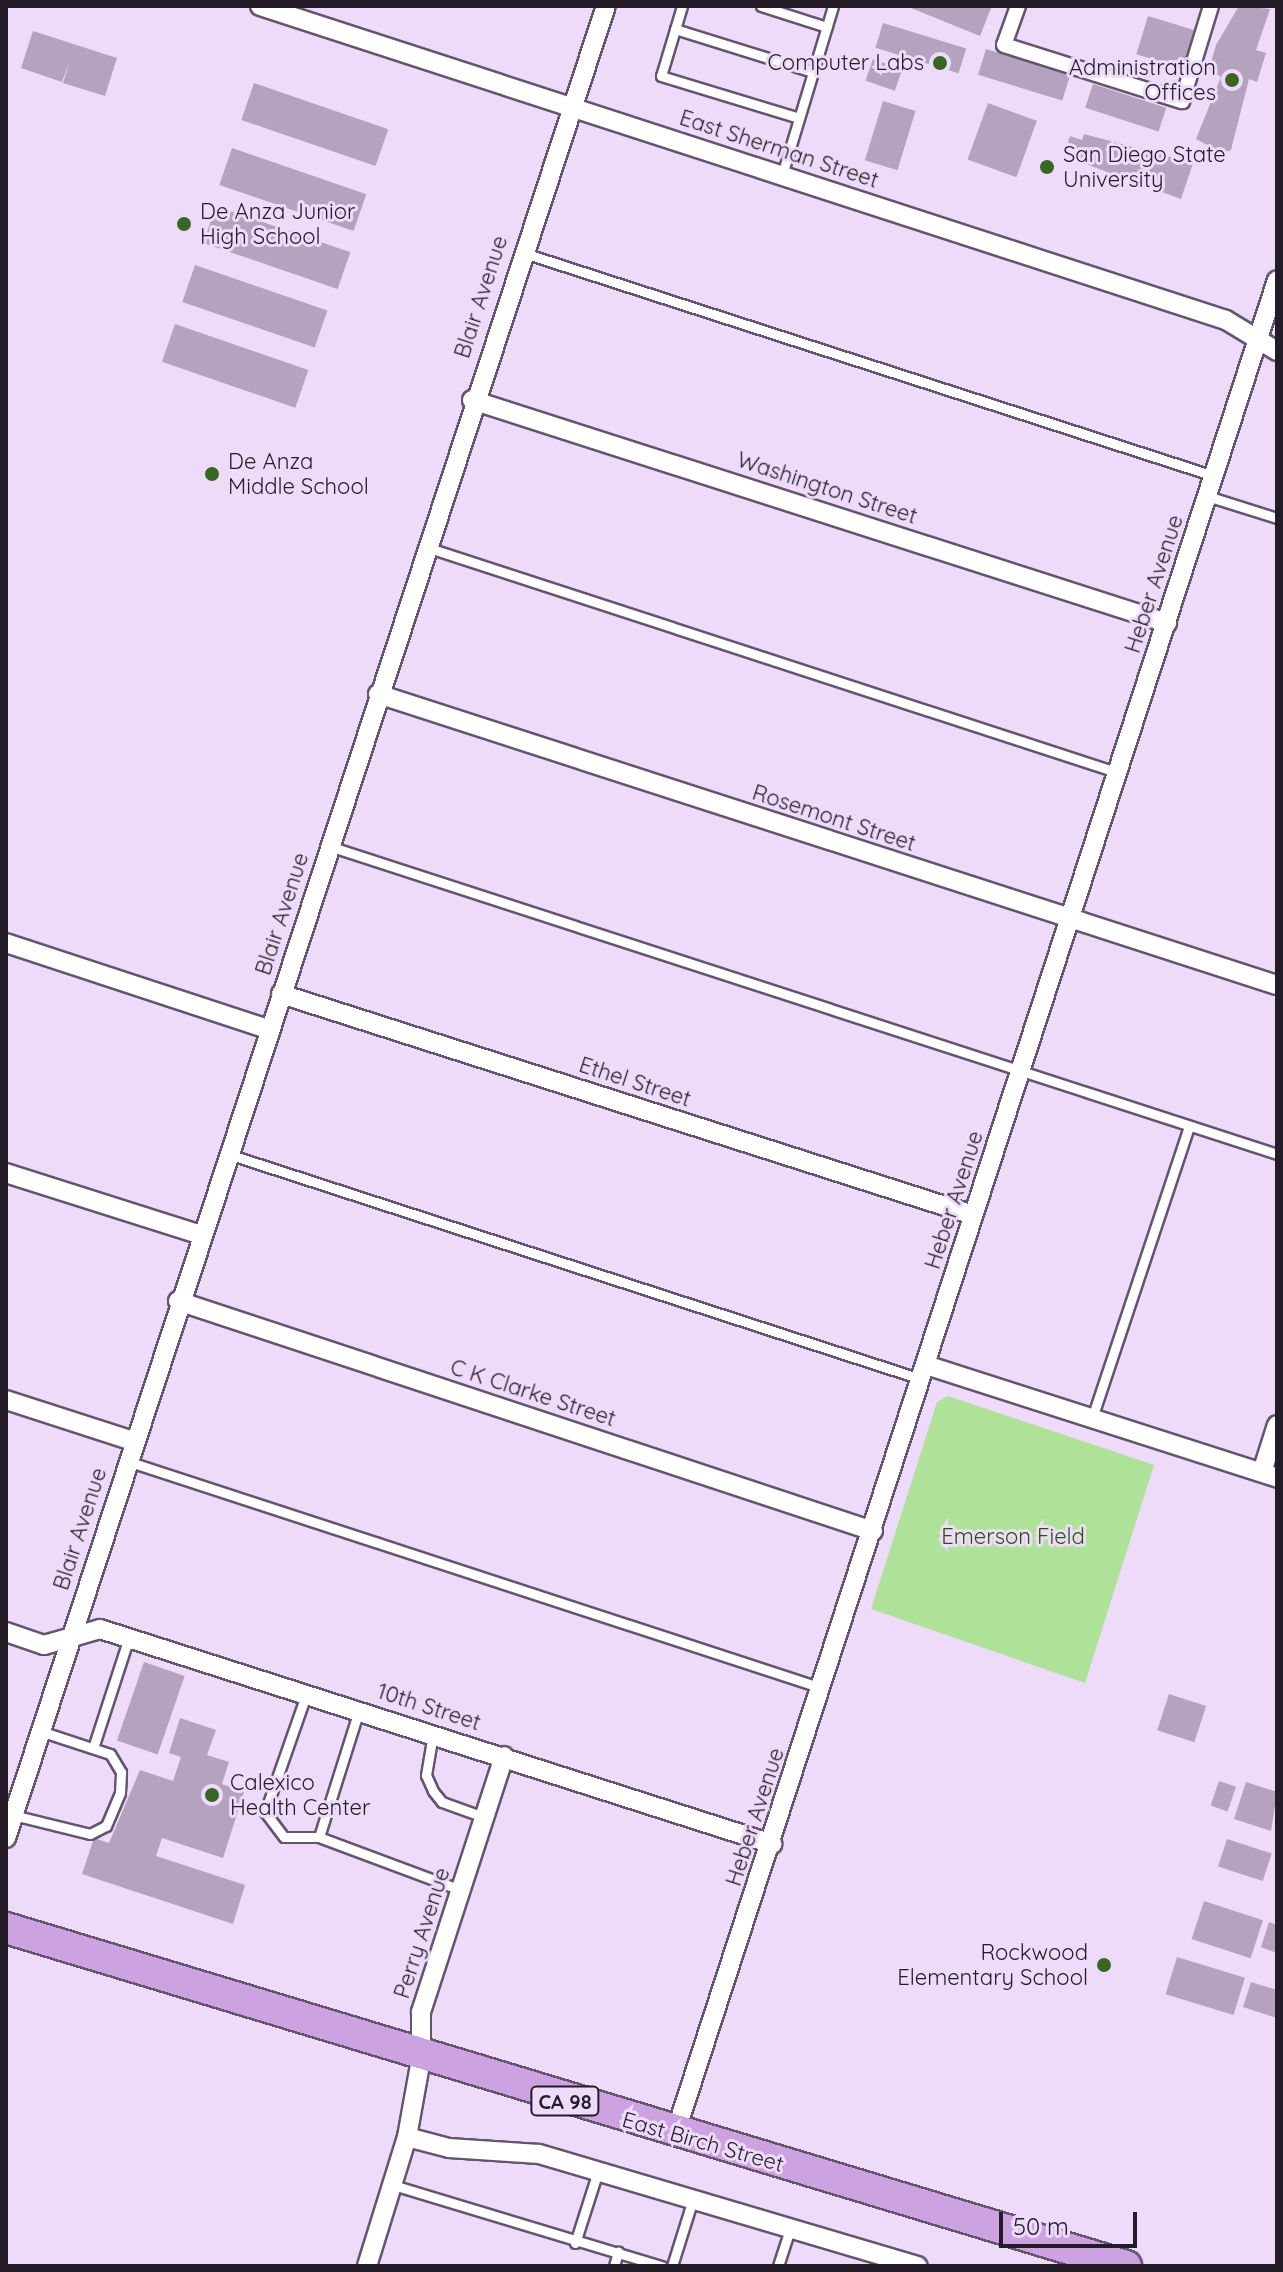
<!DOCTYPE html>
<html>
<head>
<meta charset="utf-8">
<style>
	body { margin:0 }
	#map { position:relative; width:1283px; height:2272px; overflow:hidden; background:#eedbf9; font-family:Quicksand,sans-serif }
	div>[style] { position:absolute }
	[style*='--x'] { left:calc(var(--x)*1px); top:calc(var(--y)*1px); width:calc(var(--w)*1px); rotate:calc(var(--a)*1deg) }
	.green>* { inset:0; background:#aee298 }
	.building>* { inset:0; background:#b4a2be; transform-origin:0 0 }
	.roads { filter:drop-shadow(2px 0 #65546e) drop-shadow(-2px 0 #65546e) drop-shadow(0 2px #65546e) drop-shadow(0 -2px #65546e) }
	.service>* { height:9px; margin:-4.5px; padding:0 4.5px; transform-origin:4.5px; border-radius:4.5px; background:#fff }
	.pedestrian>* { height:14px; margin:-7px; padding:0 7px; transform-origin:7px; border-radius:7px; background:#fff }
	.minor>* { height:18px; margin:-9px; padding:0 9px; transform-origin:9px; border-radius:9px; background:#fff }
	.primary>* { height:30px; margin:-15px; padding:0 15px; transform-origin:15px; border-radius:15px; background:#cca3e0 }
	.dots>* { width:22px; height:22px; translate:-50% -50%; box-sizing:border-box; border:4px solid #eedbf9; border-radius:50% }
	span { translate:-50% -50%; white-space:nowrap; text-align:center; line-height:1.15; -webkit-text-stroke:6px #eedbf9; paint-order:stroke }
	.shield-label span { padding:2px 6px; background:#eedbf9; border:2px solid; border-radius:6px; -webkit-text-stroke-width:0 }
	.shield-label { font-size:20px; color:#231c27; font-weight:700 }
	.poi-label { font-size:22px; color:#231c27 }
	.right { translate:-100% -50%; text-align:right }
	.left { translate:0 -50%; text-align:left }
	.street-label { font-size:22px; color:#231c27 }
	.park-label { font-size:22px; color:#255605 }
	.frame { position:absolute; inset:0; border:8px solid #231c27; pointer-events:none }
	.scale { position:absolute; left:999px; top:2212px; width:138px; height:36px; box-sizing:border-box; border:4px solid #231c27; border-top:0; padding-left:10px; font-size:24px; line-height:28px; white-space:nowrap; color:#231c27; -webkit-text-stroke:6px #eedbf9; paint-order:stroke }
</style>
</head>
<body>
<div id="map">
	<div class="green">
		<div style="clip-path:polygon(948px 1396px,1154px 1465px,1085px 1683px,871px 1609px,937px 1402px)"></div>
	</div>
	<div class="building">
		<div style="clip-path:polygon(906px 6px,1008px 6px,991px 8px,980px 36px)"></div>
		<div style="clip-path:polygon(1239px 6px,1270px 9px,1256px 50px,1266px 53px,1257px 82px,1249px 79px,1231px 150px,1222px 153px,1196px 139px,1221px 77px,1209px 69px,1216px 45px)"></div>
		<div style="left:1148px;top:16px;width:58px;height:40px;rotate:17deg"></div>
		<div style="left:883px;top:23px;width:87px;height:26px;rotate:17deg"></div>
		<div style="clip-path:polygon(33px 31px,117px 58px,105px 96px,63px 83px,70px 61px,62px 82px,21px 68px)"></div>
		<div style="left:986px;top:49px;width:88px;height:27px;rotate:17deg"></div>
		<div style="left:873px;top:59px;width:31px;height:23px;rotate:19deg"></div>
		<div style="left:254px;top:83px;width:142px;height:39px;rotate:19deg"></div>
		<div style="left:1093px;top:84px;width:77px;height:25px;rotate:18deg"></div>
		<div style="left:883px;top:101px;width:34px;height:62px;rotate:17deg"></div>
		<div style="left:988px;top:103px;width:52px;height:60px;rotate:20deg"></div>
		<div style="clip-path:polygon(1084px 134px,1193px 163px,1181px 199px,1064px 156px,1070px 136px,1082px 140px)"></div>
		<div style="left:232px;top:148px;width:142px;height:39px;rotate:19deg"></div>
		<div style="left:216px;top:206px;width:142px;height:39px;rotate:19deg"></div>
		<div style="left:195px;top:265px;width:140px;height:39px;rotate:19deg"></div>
		<div style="left:175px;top:324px;width:141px;height:40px;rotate:19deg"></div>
		<div style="left:144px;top:1662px;width:43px;height:83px;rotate:19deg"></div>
		<div style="left:1169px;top:1694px;width:39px;height:38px;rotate:18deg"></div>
		<div style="clip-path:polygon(180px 1718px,216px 1730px,207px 1755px,229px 1762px,222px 1784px,244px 1792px,223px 1858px,162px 1838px,156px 1856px,245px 1885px,233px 1924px,82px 1874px,94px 1838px,109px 1843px,140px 1770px,173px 1781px,181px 1757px,169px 1753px)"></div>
		<div style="left:1219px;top:1781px;width:18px;height:26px;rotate:19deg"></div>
		<div style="clip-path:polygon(1246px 1782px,1277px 1792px,1271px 1831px,1234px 1819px)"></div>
		<div style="left:1227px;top:1839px;width:47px;height:29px;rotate:18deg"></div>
		<div style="left:1204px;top:1901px;width:62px;height:40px;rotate:18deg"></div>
		<div style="clip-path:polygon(1269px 1922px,1277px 1925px,1277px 1953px,1261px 1947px)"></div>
		<div style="left:1177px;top:1957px;width:71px;height:39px;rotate:17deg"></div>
		<div style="clip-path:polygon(1251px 1982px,1277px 1990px,1277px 2018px,1243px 2007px)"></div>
	</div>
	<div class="roads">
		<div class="service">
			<div style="--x:682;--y:6;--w:73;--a:106.7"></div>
			<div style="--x:661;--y:76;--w:144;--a:16.9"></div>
			<div style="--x:761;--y:6;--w:69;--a:17.7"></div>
			<div style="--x:675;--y:29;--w:145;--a:17.3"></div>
			<div style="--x:782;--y:175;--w:177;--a:-73.2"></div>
			<div style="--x:524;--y:253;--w:725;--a:17.91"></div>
			<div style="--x:1207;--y:496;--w:73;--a:17.4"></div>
			<div style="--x:426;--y:547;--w:729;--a:18.06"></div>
			<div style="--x:329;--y:846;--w:997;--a:18"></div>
			<div style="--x:228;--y:1154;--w:729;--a:17.99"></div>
			<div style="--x:1092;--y:1418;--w:308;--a:-71.6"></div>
			<div style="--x:127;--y:1461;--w:731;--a:18.09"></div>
			<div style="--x:306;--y:1695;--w:124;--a:109.3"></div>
			<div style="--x:265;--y:1812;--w:31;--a:53"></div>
			<div style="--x:284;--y:1837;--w:35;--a:0"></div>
			<div style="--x:359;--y:1710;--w:133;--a:107.5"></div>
			<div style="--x:319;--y:1837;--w:152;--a:20.5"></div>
			<div style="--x:433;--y:1734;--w:42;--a:99.7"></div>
			<div style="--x:426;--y:1775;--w:17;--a:66"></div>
			<div style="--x:433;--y:1791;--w:14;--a:51"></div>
			<div style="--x:442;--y:1802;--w:45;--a:19.7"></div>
			<div style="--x:93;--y:1748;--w:117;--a:-72"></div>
			<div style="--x:13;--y:1815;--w:79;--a:13.9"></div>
			<div style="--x:90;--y:1834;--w:18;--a:-27"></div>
			<div style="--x:106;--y:1826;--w:36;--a:-67"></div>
			<div style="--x:120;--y:1793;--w:21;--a:-87"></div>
			<div style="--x:121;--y:1772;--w:21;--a:-121"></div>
			<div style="--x:110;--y:1754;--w:74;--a:-161.8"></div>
			<div style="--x:393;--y:2185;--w:281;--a:16.8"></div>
			<div style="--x:575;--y:2243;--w:76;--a:-72.3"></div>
			<div style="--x:614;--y:2266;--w:15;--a:-74"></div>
			<div style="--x:672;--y:2266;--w:70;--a:-72.6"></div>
			<div style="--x:778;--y:2266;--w:40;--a:-72"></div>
		</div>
		<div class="pedestrian">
			<div style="--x:1018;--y:6;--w:41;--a:109.7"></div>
			<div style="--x:1004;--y:45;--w:187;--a:17.5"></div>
			<div style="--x:1182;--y:101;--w:99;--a:-73"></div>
		</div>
		<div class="minor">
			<div style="--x:260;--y:6;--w:1016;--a:18.01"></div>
			<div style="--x:1226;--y:320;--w:60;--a:31.3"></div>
			<div style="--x:472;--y:400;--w:730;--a:17.79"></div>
			<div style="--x:378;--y:694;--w:945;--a:17.94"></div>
			<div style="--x:6;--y:943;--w:278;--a:18.2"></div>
			<div style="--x:281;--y:994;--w:726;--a:17.71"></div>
			<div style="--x:6;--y:1173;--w:205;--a:17.6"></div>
			<div style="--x:178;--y:1301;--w:732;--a:18.31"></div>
			<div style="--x:926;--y:1365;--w:369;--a:17.8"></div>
			<div style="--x:6;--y:1400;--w:133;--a:17.9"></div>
			<div style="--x:1262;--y:1472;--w:49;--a:-72.3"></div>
			<div style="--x:6;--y:1632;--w:40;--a:18.9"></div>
			<div style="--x:44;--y:1645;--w:58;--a:-15.9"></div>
			<div style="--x:100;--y:1629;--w:706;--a:17.74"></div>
			<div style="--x:6;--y:1838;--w:1928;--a:-71.87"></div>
			<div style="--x:675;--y:2134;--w:1949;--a:-72.01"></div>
			<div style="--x:407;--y:2137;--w:43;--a:14.7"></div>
			<div style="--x:449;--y:2148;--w:90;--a:3.8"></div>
			<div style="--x:539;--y:2154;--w:395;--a:16.5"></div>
			<div style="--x:367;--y:2266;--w:135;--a:-72.8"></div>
			<div style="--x:407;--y:2137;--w:79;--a:-79.8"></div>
			<div style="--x:421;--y:2059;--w:47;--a:-90"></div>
			<div style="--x:421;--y:2012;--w:269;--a:-72"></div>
		</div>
		<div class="primary">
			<div style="--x:6;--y:1928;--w:1170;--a:16.79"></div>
		</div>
	</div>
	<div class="dots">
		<div style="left:940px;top:63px;background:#3a6624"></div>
		<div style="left:1232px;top:80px;background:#3a6624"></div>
		<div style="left:1047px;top:167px;background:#3a6624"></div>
		<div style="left:184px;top:224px;background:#3a6624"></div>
		<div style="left:212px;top:474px;background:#3a6624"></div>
		<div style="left:212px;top:1795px;background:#3a6624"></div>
		<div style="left:1104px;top:1965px;background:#3a6624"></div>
	</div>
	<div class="shield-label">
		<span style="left:565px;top:2101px">CA 98</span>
	</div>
	<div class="poi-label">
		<span class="right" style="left:924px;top:63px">Computer Labs</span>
		<span class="right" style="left:1216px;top:80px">Administration<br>Offices</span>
		<span class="left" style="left:1063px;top:167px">San Diego State<br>University</span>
		<span class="left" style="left:200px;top:224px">De Anza Junior<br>High School</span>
		<span class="left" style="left:228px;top:474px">De Anza<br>Middle School</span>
		<span class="left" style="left:230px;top:1795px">Calexico<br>Health Center</span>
		<span class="right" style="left:1088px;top:1965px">Rockwood<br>Elementary School</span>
	</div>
	<div class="street-label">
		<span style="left:779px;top:149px;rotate:18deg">East Sherman Street</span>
		<span style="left:481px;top:297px;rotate:-72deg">Blair Avenue</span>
		<span style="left:827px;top:488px;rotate:18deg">Washington Street</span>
		<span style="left:1154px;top:584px;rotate:-72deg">Heber Avenue</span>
		<span style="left:834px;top:818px;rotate:18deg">Rosemont Street</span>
		<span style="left:282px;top:914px;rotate:-72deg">Blair Avenue</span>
		<span style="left:635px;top:1082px;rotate:18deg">Ethel Street</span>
		<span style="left:954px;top:1200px;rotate:-72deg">Heber Avenue</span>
		<span style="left:533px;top:1393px;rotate:18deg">C K Clarke Street</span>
		<span style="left:80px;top:1529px;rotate:-72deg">Blair Avenue</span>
		<span style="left:429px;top:1707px;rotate:18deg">10th Street</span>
		<span style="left:755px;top:1817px;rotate:-72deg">Heber Avenue</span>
		<span style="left:422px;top:1933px;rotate:-72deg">Perry Avenue</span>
		<span style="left:703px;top:2142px;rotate:16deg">East Birch Street</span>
	</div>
	<div class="park-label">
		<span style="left:1013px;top:1537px">Emerson Field</span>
	</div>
	<div class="frame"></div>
	<div class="scale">50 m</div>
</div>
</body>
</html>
